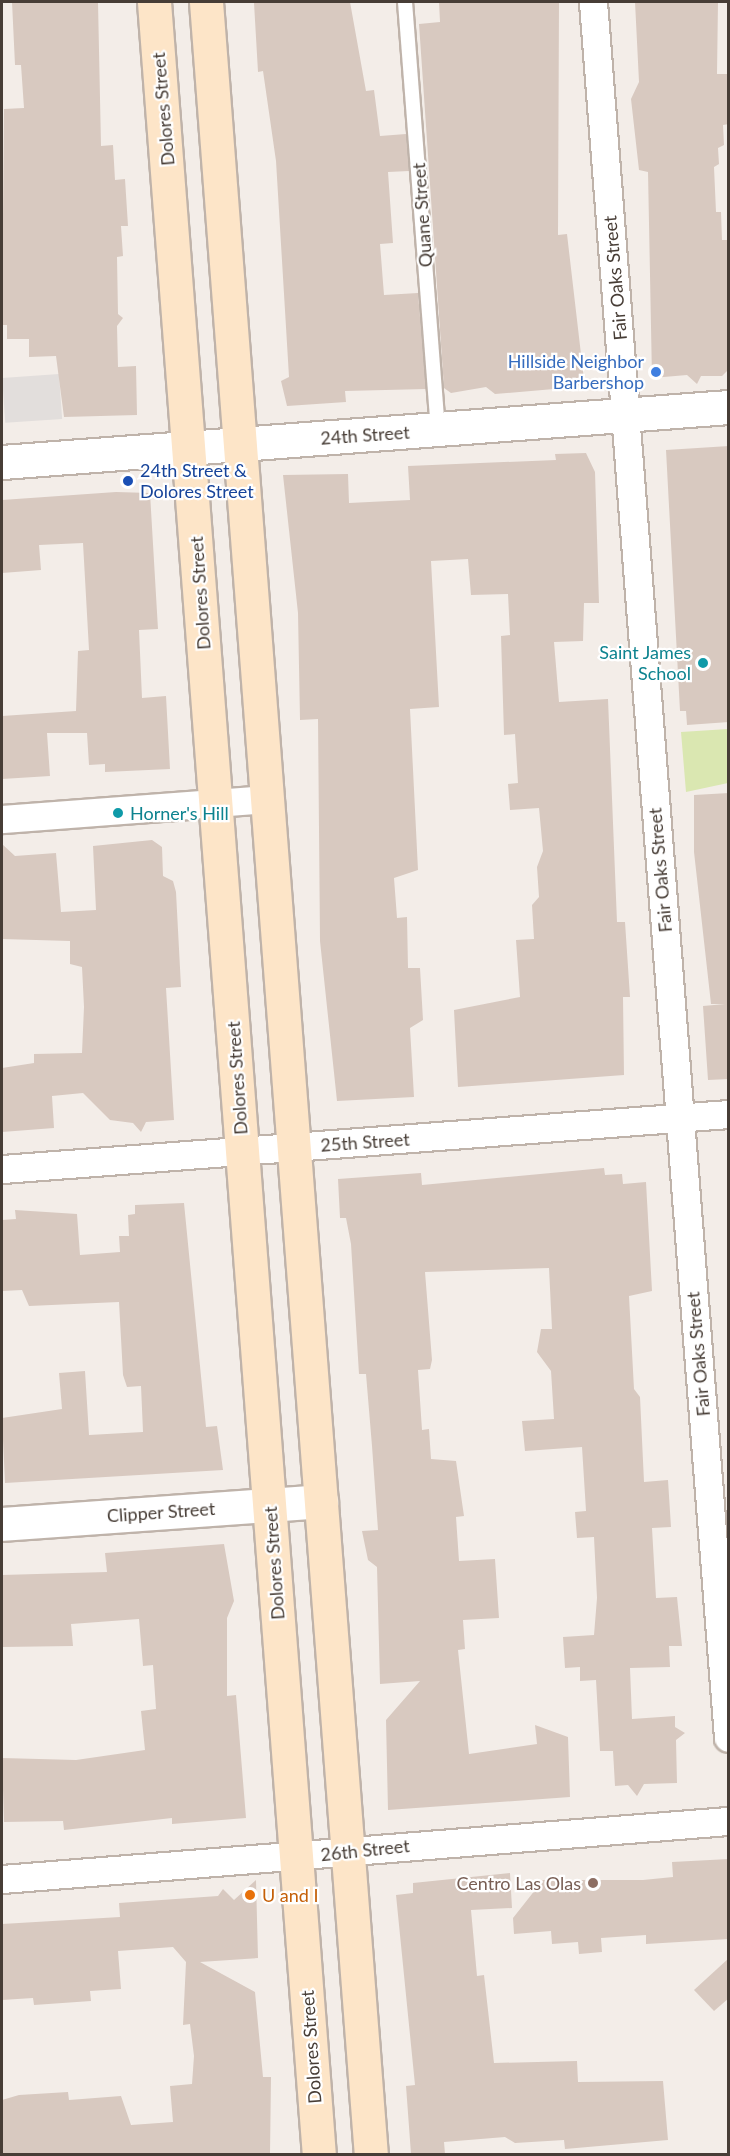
<!DOCTYPE html>
<html>
<head>
<meta charset="utf-8">
<style>
	body { margin:0 }
	#map { position:relative; width:730px; height:2156px; overflow:hidden; background:#f3ede8; font-family:Lato,sans-serif }
	div>[style] { position:absolute }
	[style*='--x'] { left:calc(var(--x)*1px); top:calc(var(--y)*1px); width:calc(var(--w)*1px); rotate:calc(var(--a)*1deg) }
	.green>* { inset:0; background:#dae7b1 }
	.parking>* { inset:0; background:#e2dedc; transform-origin:0 0 }
	.building>* { inset:0; background:#d8c9c0 }
	.roads { filter:drop-shadow(2px 0 #bfb3aa) drop-shadow(-2px 0 #bfb3aa) drop-shadow(0 2px #bfb3aa) drop-shadow(0 -2px #bfb3aa) }
	.service>* { height:14px; margin:-7px; padding:0 7px; transform-origin:7px; border-radius:7px; background:#fff }
	.minor>* { height:27px; margin:-13.5px; padding:0 13.5px; transform-origin:13.5px; border-radius:13.5px; background:#fff }
	.tertiary>* { height:33px; margin:-16.5px; padding:0 16.5px; transform-origin:16.5px; border-radius:16.5px; background:#fff }
	.secondary>* { height:33px; margin:-16.5px; padding:0 16.5px; transform-origin:16.5px; border-radius:16.5px; background:#fde5c8 }
	.dots>* { width:16px; height:16px; translate:-50% -50%; box-sizing:border-box; border:3px solid #fff; border-radius:50% }
	span { translate:-50% -50%; white-space:nowrap; text-align:center; line-height:1.15; -webkit-text-stroke:4.5px #fff; paint-order:stroke }
	.street-label { font-size:18px; color:#473d36 }
	.shop-label { font-size:18px; color:#366cbe }
	.right { translate:-100% -50%; text-align:right }
	.transit-label { font-size:18px; color:#164399 }
	.left { translate:0 -50%; text-align:left }
	.culture-label { font-size:18px; color:#0d838f }
	.education-label { font-size:18px; color:#785e54 }
	.food-label { font-size:18px; color:#c56008 }
	.frame { position:absolute; inset:0; border:3px solid #473d36; pointer-events:none }
</style>
</head>
<body>
<div id="map">
	<div class="green">
		<div style="clip-path:polygon(728px 729px,728px 783px,686px 792px,681px 732px)"></div>
	</div>
	<div class="parking">
		<div style="left:59px;top:374px;width:45px;height:57px;rotate:86deg"></div>
	</div>
	<div class="building">
		<div style="clip-path:polygon(12px 2px,98px 2px,101px 146px,113px 145px,115px 180px,125px 179px,128px 226px,121px 226px,123px 256px,117px 257px,118px 314px,123px 318px,117px 326px,118px 367px,136px 366px,137px 415px,64px 417px,56px 356px,29px 357px,29px 339px,7px 339px,7px 325px,2px 325px,4px 109px,24px 108px,21px 65px,15px 65px)"></div>
		<div style="clip-path:polygon(350px 2px,366px 91px,374px 90px,380px 136px,406px 134px,409px 171px,388px 172px,393px 243px,380px 244px,384px 295px,418px 293px,426px 389px,345px 391px,346px 402px,287px 406px,281px 381px,289px 377px,276px 161px,263px 71px,258px 72px,254px 3px)"></div>
		<div style="clip-path:polygon(439px 2px,559px 2px,558px 235px,567px 234px,584px 380px,577px 387px,495px 394px,486px 387px,451px 393px,444px 388px,419px 24px,440px 22px)"></div>
		<div style="clip-path:polygon(635px 2px,718px 2px,717px 74px,729px 74px,729px 124px,723px 125px,724px 145px,718px 148px,719px 164px,714px 167px,716px 212px,721px 212px,722px 240px,729px 240px,729px 369px,722px 376px,701px 376px,697px 384px,687px 375px,652px 378px,648px 172px,639px 170px,631px 99px,639px 82px)"></div>
		<div style="clip-path:polygon(729px 446px,729px 722px,687px 725px,686px 711px,680px 711px,666px 450px)"></div>
		<div style="clip-path:polygon(586px 453px,595px 472px,599px 603px,584px 603px,583px 641px,554px 642px,559px 702px,608px 699px,617px 922px,625px 922px,630px 997px,623px 997px,624px 1075px,458px 1087px,454px 1010px,520px 997px,516px 940px,534px 939px,532px 905px,539px 897px,537px 867px,543px 851px,539px 808px,510px 810px,508px 784px,518px 783px,515px 734px,504px 735px,501px 636px,510px 635px,508px 594px,471px 595px,468px 559px,431px 561px,439px 707px,410px 709px,418px 870px,394px 878px,397px 918px,407px 917px,408px 968px,420px 968px,423px 1020px,410px 1028px,414px 1097px,337px 1101px,320px 941px,318px 719px,300px 720px,298px 613px,283px 475px,348px 474px,349px 503px,410px 500px,408px 466px,556px 460px,555px 454px)"></div>
		<div style="clip-path:polygon(116px 492px,150px 493px,158px 629px,139px 630px,142px 698px,166px 696px,170px 769px,105px 772px,105px 764px,89px 765px,87px 733px,47px 733px,50px 776px,2px 779px,2px 716px,76px 711px,78px 651px,89px 650px,83px 543px,39px 545px,41px 570px,2px 573px,2px 500px)"></div>
		<div style="clip-path:polygon(729px 793px,729px 1079px,708px 1080px,703px 1006px,725px 1004px,711px 1004px,694px 852px,694px 795px)"></div>
		<div style="clip-path:polygon(152px 840px,162px 847px,163px 876px,173px 881px,176px 892px,181px 987px,166px 988px,174px 1120px,146px 1122px,141px 1132px,133px 1123px,110px 1120px,83px 1093px,52px 1096px,54px 1128px,2px 1132px,2px 1068px,34px 1063px,34px 1054px,82px 1053px,84px 1007px,82px 967px,70px 964px,70px 941px,2px 939px,2px 844px,15px 856px,56px 853px,61px 912px,96px 910px,93px 846px)"></div>
		<div style="clip-path:polygon(604px 1168px,605px 1175px,622px 1174px,623px 1184px,646px 1182px,652px 1291px,629px 1296px,634px 1389px,640px 1397px,644px 1482px,668px 1480px,671px 1527px,652px 1528px,656px 1598px,677px 1597px,682px 1646px,669px 1646px,670px 1667px,630px 1668px,632px 1719px,675px 1716px,675px 1727px,685px 1733px,676px 1740px,677px 1783px,644px 1784px,637px 1796px,628px 1785px,615px 1786px,613px 1751px,600px 1751px,596px 1680px,580px 1681px,580px 1667px,565px 1668px,563px 1637px,594px 1635px,597px 1598px,594px 1537px,577px 1538px,575px 1512px,586px 1511px,582px 1447px,525px 1451px,522px 1421px,554px 1419px,551px 1371px,537px 1352px,541px 1329px,552px 1329px,549px 1268px,425px 1272px,432px 1360px,430px 1369px,418px 1370px,422px 1430px,429px 1429px,431px 1459px,456px 1461px,464px 1516px,456px 1517px,459px 1561px,495px 1559px,499px 1618px,463px 1620px,465px 1649px,458px 1650px,469px 1754px,537px 1744px,535px 1725px,568px 1737px,570px 1797px,388px 1810px,386px 1720px,420px 1681px,380px 1684px,377px 1567px,368px 1560px,362px 1531px,378px 1530px,372px 1446px,366px 1374px,359px 1374px,351px 1244px,346px 1218px,340px 1218px,338px 1179px,421px 1173px,422px 1185px)"></div>
		<div style="clip-path:polygon(184px 1203px,206px 1427px,217px 1426px,223px 1470px,5px 1483px,2px 1418px,62px 1409px,59px 1373px,85px 1371px,89px 1435px,143px 1432px,141px 1386px,127px 1387px,123px 1375px,119px 1302px,29px 1306px,22px 1290px,2px 1291px,2px 1220px,16px 1219px,15px 1210px,77px 1214px,80px 1255px,120px 1252px,119px 1236px,129px 1236px,128px 1215px,135px 1214px,135px 1205px)"></div>
		<div style="clip-path:polygon(224px 1544px,234px 1601px,227px 1618px,227px 1696px,236px 1695px,246px 1818px,172px 1824px,172px 1818px,64px 1830px,63px 1821px,4px 1822px,2px 1758px,76px 1760px,145px 1750px,141px 1711px,156px 1709px,153px 1665px,143px 1666px,139px 1619px,71px 1624px,73px 1646px,2px 1647px,2px 1575px,107px 1572px,105px 1553px)"></div>
		<div style="clip-path:polygon(729px 1859px,729px 1939px,646px 1944px,646px 1935px,601px 1938px,602px 1952px,579px 1954px,578px 1942px,552px 1944px,551px 1931px,514px 1934px,513px 1918px,543px 1880px,643px 1880px,673px 1877px,672px 1862px)"></div>
		<div style="clip-path:polygon(510px 1873px,512px 1908px,471px 1910px,477px 1976px,484px 1975px,494px 2063px,577px 2061px,578px 2082px,663px 2081px,668px 2140px,565px 2149px,564px 2140px,515px 2143px,505px 2137px,444px 2142px,445px 2154px,411px 2154px,406px 2086px,415px 2085px,396px 1895px,413px 1893px,413px 1883px)"></div>
		<div style="clip-path:polygon(256px 1880px,258px 1958px,200px 1962px,255px 1992px,263px 2077px,271px 2077px,270px 2154px,2px 2154px,2px 2100px,19px 2095px,68px 2092px,69px 2100px,121px 2096px,131px 2125px,173px 2122px,170px 2086px,192px 2084px,194px 2056px,190px 2024px,183px 2025px,186px 1962px,173px 1947px,118px 1951px,121px 1989px,90px 1991px,91px 2001px,34px 2005px,33px 1998px,2px 2000px,2px 1924px,120px 1917px,119px 1903px,218px 1896px,223px 1889px,234px 1900px)"></div>
		<div style="clip-path:polygon(729px 1958px,729px 1998px,714px 2011px,694px 1990px)"></div>
	</div>
	<div class="roads">
		<div class="service">
			<div style="--x:405;--y:2;--w:428;--a:85.6"></div>
		</div>
		<div class="minor">
			<div style="--x:593;--y:2;--w:1741;--a:85.55"></div>
			<div style="--x:2;--y:819;--w:266;--a:-4.3"></div>
			<div style="--x:2;--y:1169;--w:728;--a:-4.33"></div>
			<div style="--x:2;--y:1879;--w:728;--a:-4.57"></div>
		</div>
		<div class="tertiary">
			<div style="--x:2;--y:462;--w:728;--a:-4.33"></div>
			<div style="--x:2;--y:1524;--w:320;--a:-4.1"></div>
		</div>
		<div class="secondary">
			<div style="--x:154;--y:2;--w:2158;--a:85.62"></div>
			<div style="--x:206;--y:2;--w:2158;--a:85.62"></div>
		</div>
	</div>
	<div class="dots">
		<div style="left:656px;top:372px;background:#3f7fe0"></div>
		<div style="left:128px;top:481px;background:#1a4fb4"></div>
		<div style="left:703px;top:663px;background:#0f9aa8"></div>
		<div style="left:118px;top:813px;background:#0f9aa8"></div>
		<div style="left:593px;top:1883px;background:#8d6e63"></div>
		<div style="left:250px;top:1895px;background:#e8710a"></div>
	</div>
	<div class="street-label">
		<span style="left:163px;top:109px;rotate:-95deg">Dolores Street</span>
		<span style="left:422px;top:215px;rotate:-94deg">Quane Street</span>
		<span style="left:615px;top:278px;rotate:-95deg">Fair Oaks Street</span>
		<span style="left:365px;top:435px;rotate:-4deg">24th Street</span>
		<span style="left:200px;top:593px;rotate:-94deg">Dolores Street</span>
		<span style="left:660px;top:870px;rotate:-95deg">Fair Oaks Street</span>
		<span style="left:237px;top:1078px;rotate:-94deg">Dolores Street</span>
		<span style="left:365px;top:1142px;rotate:-4deg">25th Street</span>
		<span style="left:698px;top:1354px;rotate:-95deg">Fair Oaks Street</span>
		<span style="left:161px;top:1512px;rotate:-4deg">Clipper Street</span>
		<span style="left:274px;top:1563px;rotate:-94deg">Dolores Street</span>
		<span style="left:365px;top:1850px;rotate:-6deg">26th Street</span>
		<span style="left:311px;top:2047px;rotate:-94deg">Dolores Street</span>
	</div>
	<div class="shop-label">
		<span class="right" style="left:644px;top:372px">Hillside Neighbor<br>Barbershop</span>
	</div>
	<div class="transit-label">
		<span class="left" style="left:140px;top:481px">24th Street &amp;<br>Dolores Street</span>
	</div>
	<div class="culture-label">
		<span class="right" style="left:691px;top:663px">Saint James<br>School</span>
		<span class="left" style="left:130px;top:813px">Horner's Hill</span>
	</div>
	<div class="education-label">
		<span class="right" style="left:581px;top:1883px">Centro Las Olas</span>
	</div>
	<div class="food-label">
		<span class="left" style="left:262px;top:1895px">U and I</span>
	</div>
	<div class="frame"></div>
</div>
</body>
</html>
